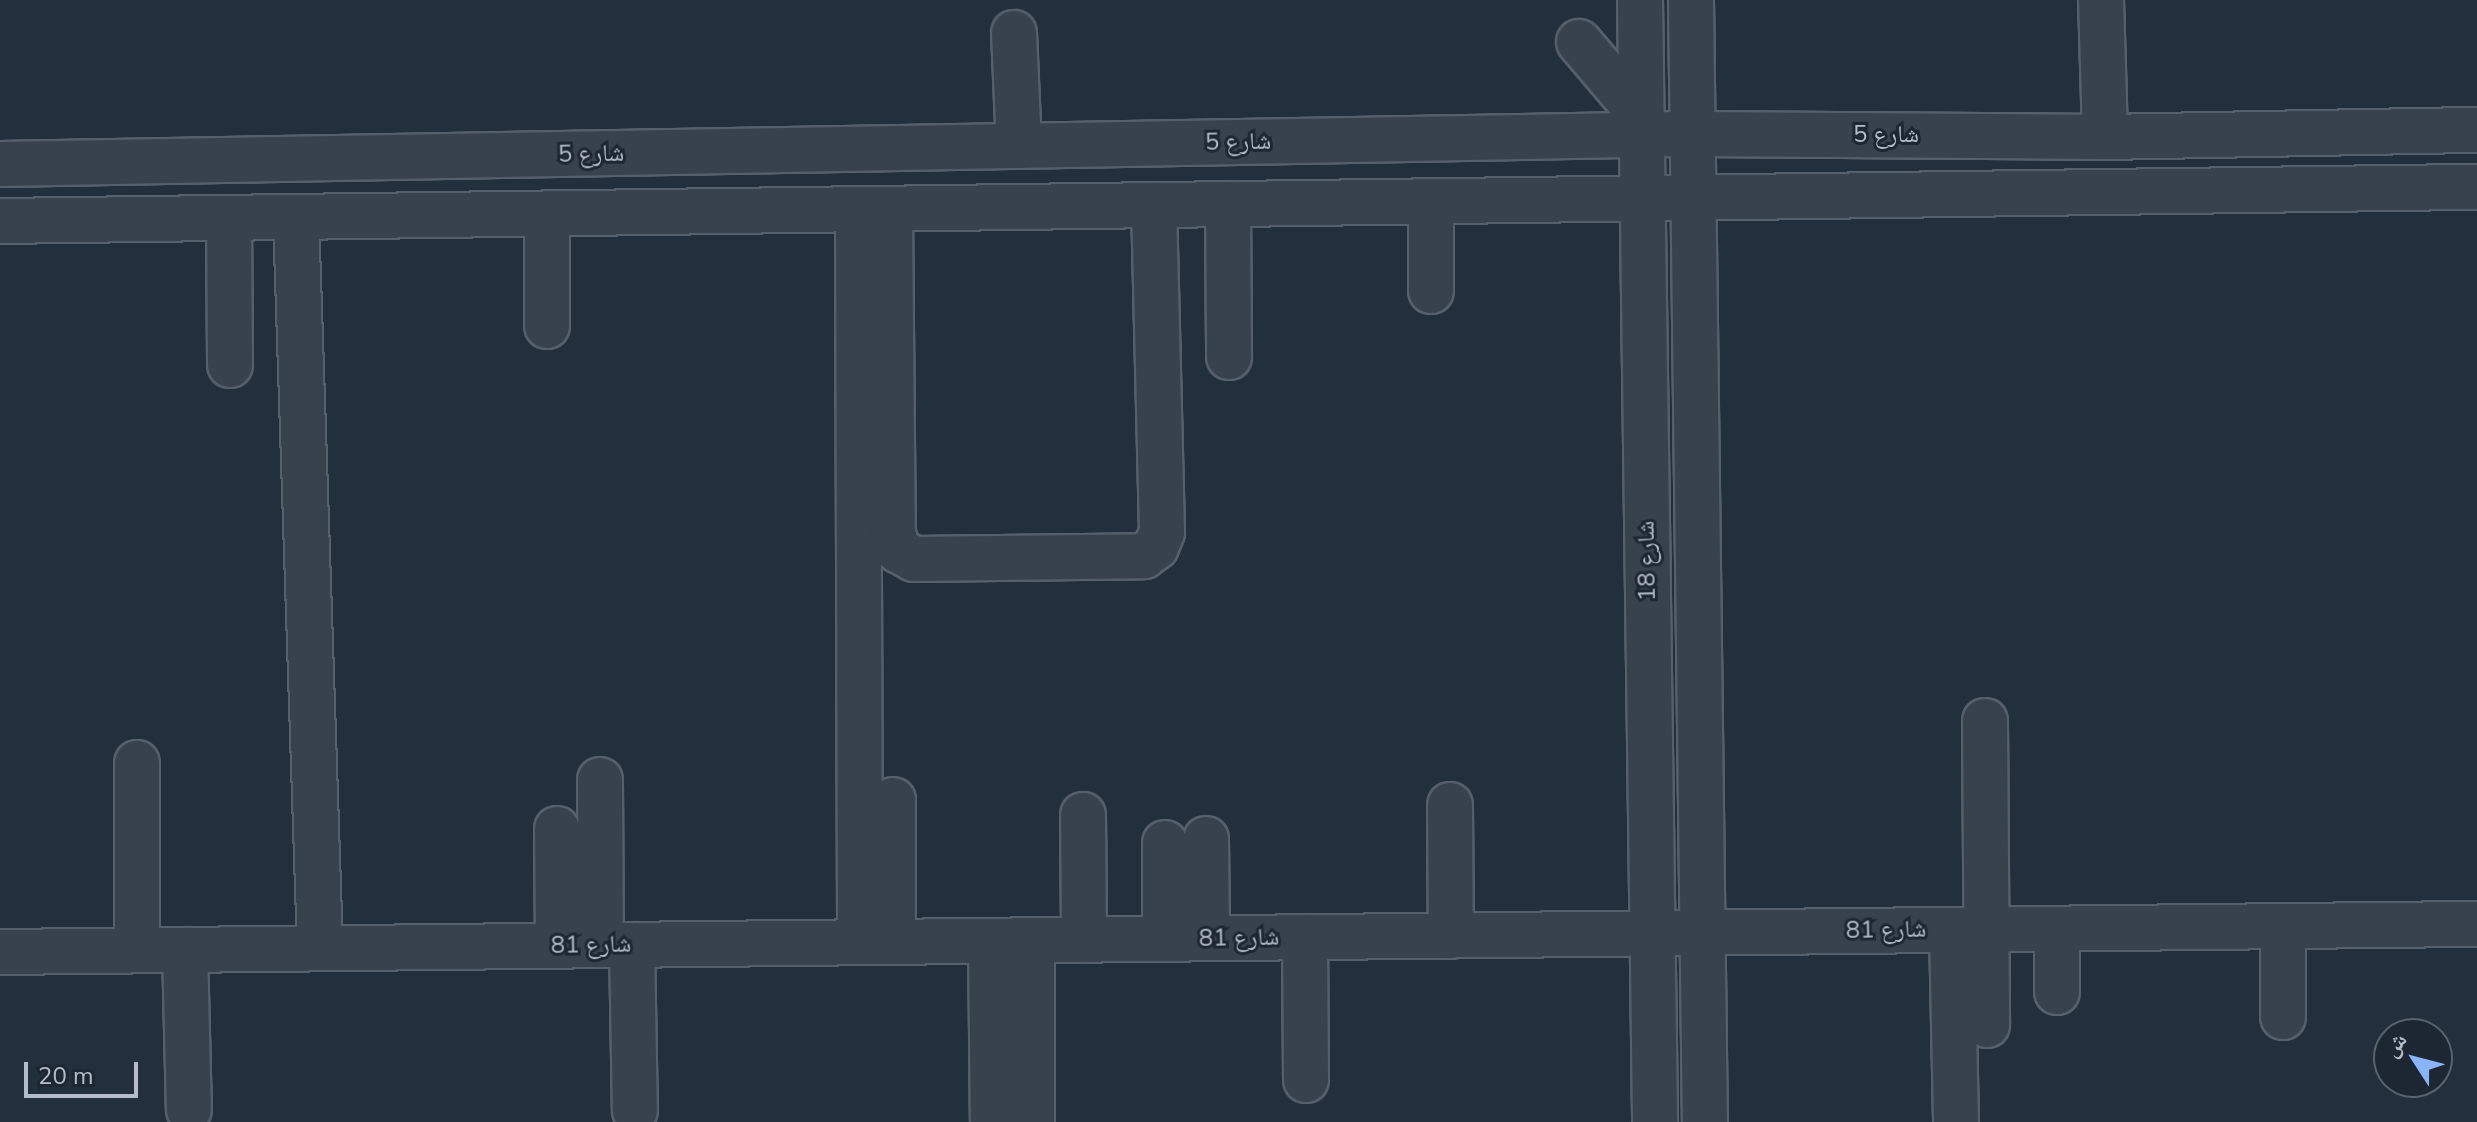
<!DOCTYPE html>
<html>
<head>
<meta charset="utf-8">
<style>
	body { margin:0 }
	#map { position:relative; width:2477px; height:1122px; overflow:hidden; background:#242f3e; font-family:"Nunito Sans","Noto Naskh Arabic",sans-serif }
	div>[style] { position:absolute }
	[style*='--x'] { left:calc(var(--x)*1px); top:calc(var(--y)*1px); width:calc(var(--w)*1px); rotate:calc(var(--a)*1deg) }
	.roads { filter:drop-shadow(2px 0 #565f6c) drop-shadow(-2px 0 #565f6c) drop-shadow(0 2px #565f6c) drop-shadow(0 -2px #565f6c) }
	.minor>* { height:44px; margin:-22px; padding:0 22px; transform-origin:22px; border-radius:22px; background:#38414e }
	span { translate:-50% -50%; white-space:nowrap; text-align:center; line-height:1.15; -webkit-text-stroke:6px #1d2633; paint-order:stroke }
	.street-label { font-size:24px; color:#b4bcc9 }
	.north { position:absolute; left:2373px; top:1018px; width:80px; height:80px; box-sizing:border-box; background:#1d2633; border:2px solid #59626f; border-radius:50%; rotate:306deg; font-size:22px; font-weight:700; line-height:32px; text-align:center; color:#b4bcc9 }
	.north::after { content:''; display:block; margin:auto; width:28px; height:36px; background:#8ab4f8; clip-path:polygon(50% 0,100% 100%,50% 72%,0 100%) }
	.scale { position:absolute; left:24px; top:1062px; width:114px; height:36px; box-sizing:border-box; border:4px solid #b4bcc9; border-top:0; padding-left:10px; font-size:24px; line-height:28px; white-space:nowrap; color:#b4bcc9; -webkit-text-stroke:6px #1d2633; paint-order:stroke }
</style>
</head>
<body>
<div id="map">
	<div class="roads">
		<div class="minor">
			<div style="--x:1640;--y:0;--w:1122;--a:89.23"></div>
			<div style="--x:1691;--y:0;--w:1122;--a:89.29"></div>
			<div style="--x:2101;--y:0;--w:137;--a:88.3"></div>
			<div style="--x:1014;--y:33;--w:113;--a:87.5"></div>
			<div style="--x:1579;--y:42;--w:97;--a:49.6"></div>
			<div style="--x:0;--y:164;--w:1693;--a:-1.02"></div>
			<div style="--x:1693;--y:134;--w:412;--a:0.4"></div>
			<div style="--x:2105;--y:137;--w:372;--a:-1.1"></div>
			<div style="--x:1431;--y:202;--w:89;--a:90"></div>
			<div style="--x:1228;--y:204;--w:153;--a:89.6"></div>
			<div style="--x:858;--y:209;--w:733;--a:89.84"></div>
			<div style="--x:890;--y:209;--w:324;--a:89.5"></div>
			<div style="--x:893;--y:533;--w:18;--a:74"></div>
			<div style="--x:898;--y:550;--w:18;--a:29"></div>
			<div style="--x:914;--y:559;--w:230;--a:-0.7"></div>
			<div style="--x:1144;--y:556;--w:15;--a:-37"></div>
			<div style="--x:1156;--y:547;--w:16;--a:-68"></div>
			<div style="--x:1162;--y:532;--w:327;--a:-91.4"></div>
			<div style="--x:547;--y:214;--w:112;--a:90"></div>
			<div style="--x:296;--y:217;--w:731;--a:88.12"></div>
			<div style="--x:229;--y:218;--w:147;--a:89.6"></div>
			<div style="--x:0;--y:221;--w:2477;--a:-0.79"></div>
			<div style="--x:1985;--y:721;--w:304;--a:89.6"></div>
			<div style="--x:137;--y:763;--w:187;--a:90"></div>
			<div style="--x:600;--y:780;--w:165;--a:89.7"></div>
			<div style="--x:893;--y:800;--w:142;--a:90"></div>
			<div style="--x:1450;--y:805;--w:131;--a:89.6"></div>
			<div style="--x:1083;--y:815;--w:125;--a:89.5"></div>
			<div style="--x:557;--y:829;--w:117;--a:89.5"></div>
			<div style="--x:1206;--y:839;--w:99;--a:89.4"></div>
			<div style="--x:1165;--y:843;--w:96;--a:90"></div>
			<div style="--x:2283;--y:926;--w:91;--a:90"></div>
			<div style="--x:2057;--y:929;--w:63;--a:90"></div>
			<div style="--x:1952;--y:930;--w:192;--a:88.8"></div>
			<div style="--x:1305;--y:937;--w:143;--a:89.6"></div>
			<div style="--x:1032;--y:940;--w:182;--a:90"></div>
			<div style="--x:991;--y:941;--w:181;--a:89.4"></div>
			<div style="--x:632;--y:945;--w:166;--a:89"></div>
			<div style="--x:185;--y:950;--w:160;--a:88.6"></div>
			<div style="--x:0;--y:952;--w:2477;--a:-0.65"></div>
		</div>
	</div>
	<div class="street-label">
		<span style="left:1886px;top:135px">شارع 5</span>
		<span style="left:1238px;top:142px;rotate:-1deg">شارع 5</span>
		<span style="left:591px;top:154px;rotate:-1deg">شارع 5</span>
		<span style="left:1647px;top:561px;rotate:-91deg">شارع 18</span>
		<span style="left:1886px;top:930px;rotate:-1deg">شارع 81</span>
		<span style="left:1239px;top:938px;rotate:-1deg">شارع 81</span>
		<span style="left:591px;top:945px;rotate:-1deg">شارع 81</span>
	</div>
	<div class="north">ش</div>
	<div class="scale">20 m</div>
</div>
</body>
</html>
